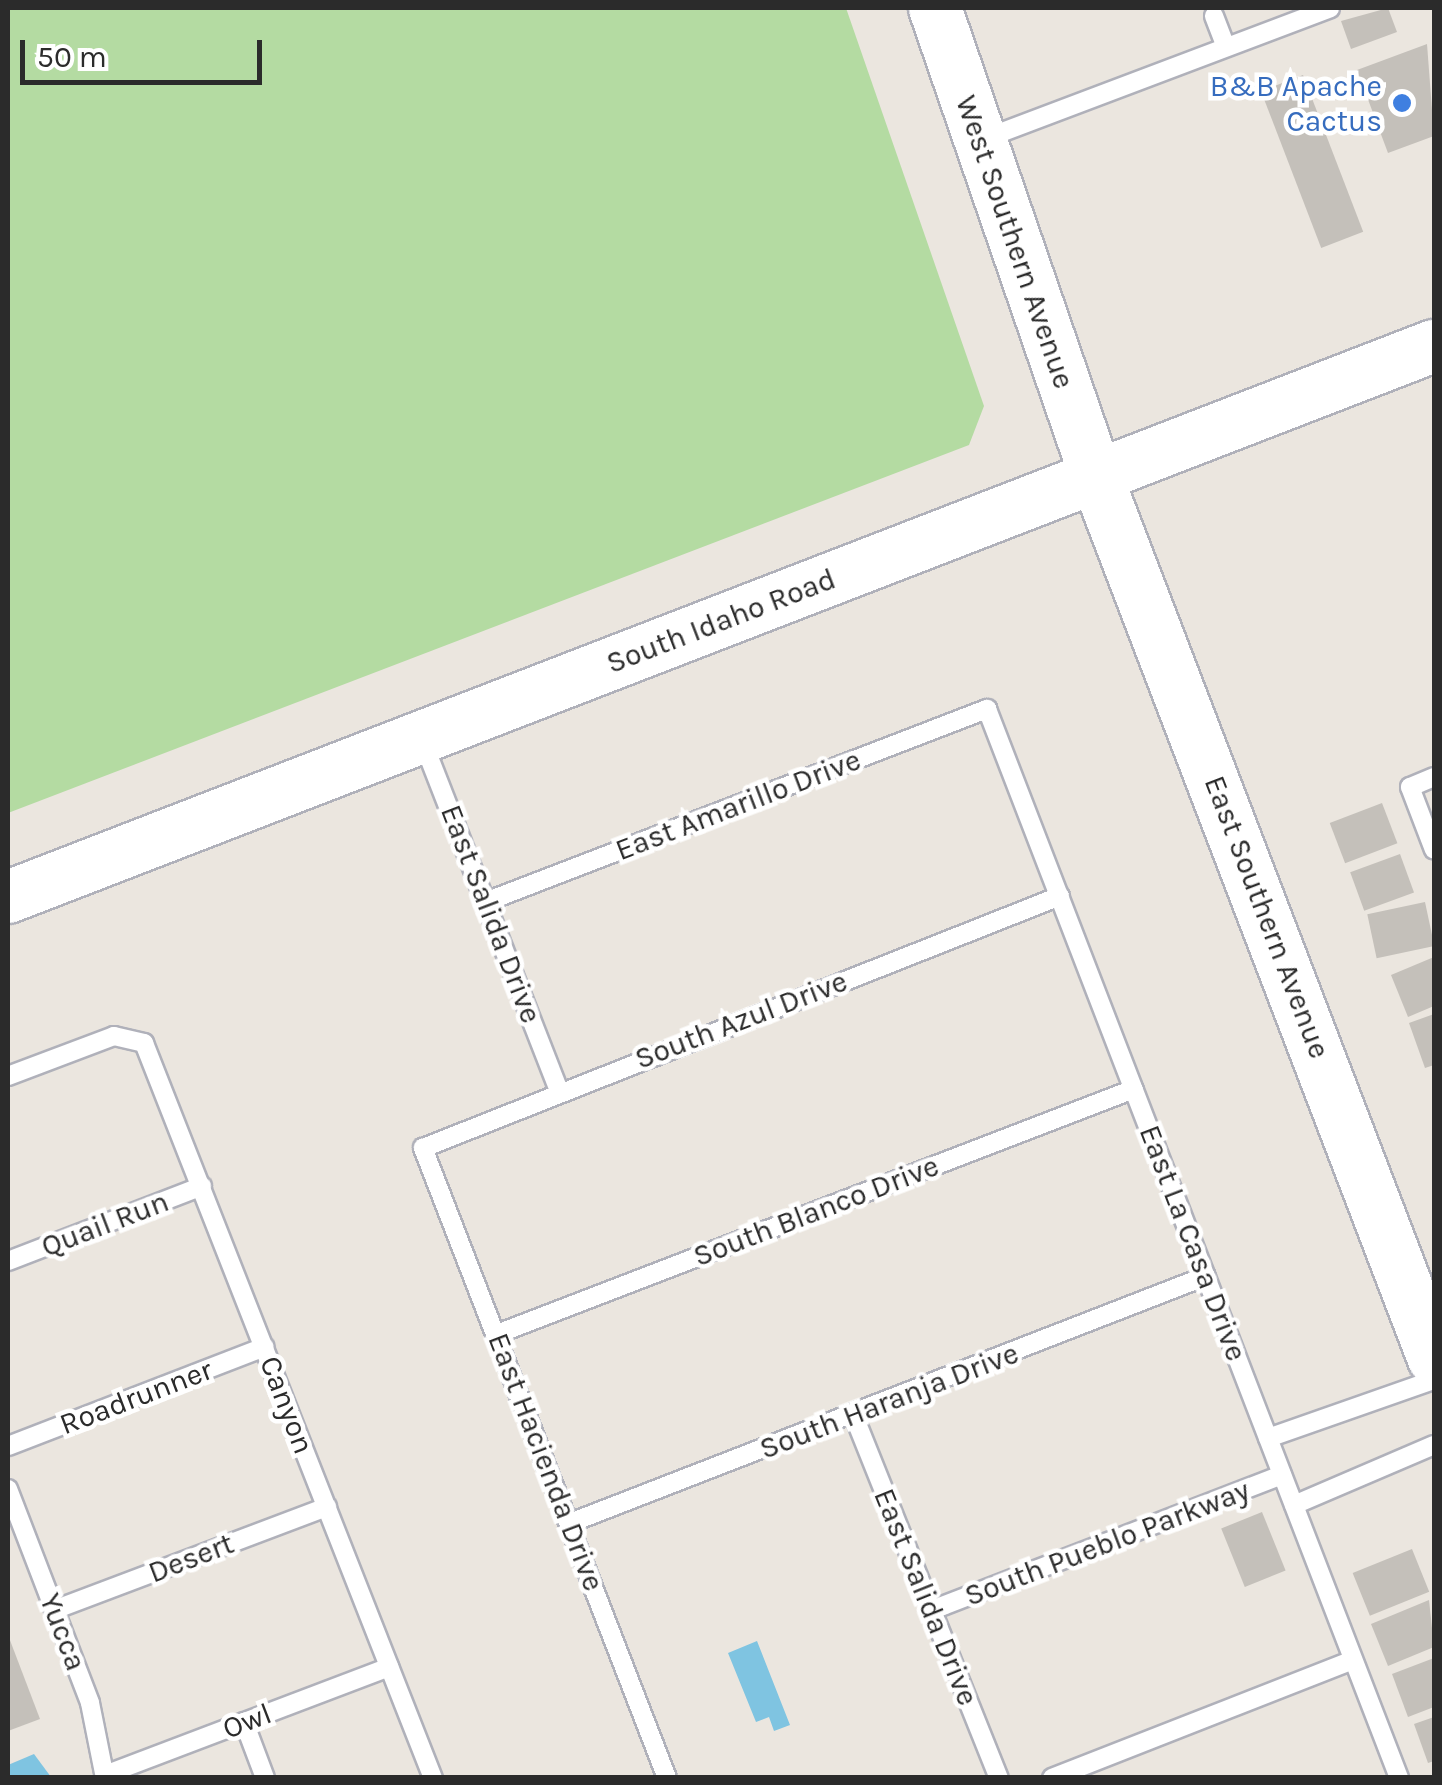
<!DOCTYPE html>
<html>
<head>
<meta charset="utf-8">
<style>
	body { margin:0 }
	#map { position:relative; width:1442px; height:1785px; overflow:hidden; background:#ebe6df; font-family:Karla,sans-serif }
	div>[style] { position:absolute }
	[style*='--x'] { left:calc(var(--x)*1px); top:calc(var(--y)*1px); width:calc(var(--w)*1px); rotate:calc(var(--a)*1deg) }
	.green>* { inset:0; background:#b4dba2 }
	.water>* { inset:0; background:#7fc4e1 }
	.building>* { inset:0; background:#c4c0ba; transform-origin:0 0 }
	.roads { filter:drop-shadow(2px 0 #b0b1ba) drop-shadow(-2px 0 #b0b1ba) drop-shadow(0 2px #b0b1ba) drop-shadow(0 -2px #b0b1ba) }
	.lane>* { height:18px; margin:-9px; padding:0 9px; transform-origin:9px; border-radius:9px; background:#fff }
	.secondary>* { height:52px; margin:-26px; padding:0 26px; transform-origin:26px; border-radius:26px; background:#fff }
	.dots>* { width:28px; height:28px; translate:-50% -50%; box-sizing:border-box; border:5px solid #fff; border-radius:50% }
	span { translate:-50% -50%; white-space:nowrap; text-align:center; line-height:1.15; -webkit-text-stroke:9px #fff; paint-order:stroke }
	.shop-label { font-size:30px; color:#366cbe }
	.right { translate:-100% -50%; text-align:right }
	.street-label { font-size:30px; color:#2b2b2b }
	.frame { position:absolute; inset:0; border:10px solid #2b2b2b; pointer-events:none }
	.scale { position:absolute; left:20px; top:40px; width:242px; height:45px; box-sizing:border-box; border:5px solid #2b2b2b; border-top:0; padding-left:12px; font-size:30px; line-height:35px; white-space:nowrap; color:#2b2b2b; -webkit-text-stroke:8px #fff; paint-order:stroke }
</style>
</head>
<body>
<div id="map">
	<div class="green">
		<div style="clip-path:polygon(8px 8px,846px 8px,984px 406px,969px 445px,8px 813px)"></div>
	</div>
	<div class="water">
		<div style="clip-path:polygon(757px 1641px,790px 1725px,774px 1731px,769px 1717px,756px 1722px,728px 1653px)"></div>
		<div style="clip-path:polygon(34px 1754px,51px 1777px,8px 1777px,8px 1765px)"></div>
	</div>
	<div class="building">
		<div style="clip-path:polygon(1388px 8px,1397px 32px,1351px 49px,1341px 21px)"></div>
		<div style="clip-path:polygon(1427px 44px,1434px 136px,1388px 153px,1357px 70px)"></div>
		<div style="left:1303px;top:75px;width:168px;height:45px;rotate:69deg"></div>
		<div style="left:1382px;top:803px;width:43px;height:56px;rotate:69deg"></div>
		<div style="left:1400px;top:854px;width:41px;height:53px;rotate:70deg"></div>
		<div style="left:1425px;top:902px;width:45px;height:59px;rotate:78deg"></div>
		<div style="clip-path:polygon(1434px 957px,1434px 1006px,1408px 1017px,1391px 975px)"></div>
		<div style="clip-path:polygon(1434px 1014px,1434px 1065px,1425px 1068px,1409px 1023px)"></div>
		<div style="left:1262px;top:1512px;width:63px;height:44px;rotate:68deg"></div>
		<div style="left:1412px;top:1549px;width:46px;height:64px;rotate:68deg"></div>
		<div style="clip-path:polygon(1429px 1600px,1434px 1647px,1388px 1666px,1371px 1624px)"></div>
		<div style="clip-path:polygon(8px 1635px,40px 1719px,8px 1731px)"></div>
		<div style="clip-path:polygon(1434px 1658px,1434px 1707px,1408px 1717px,1392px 1674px)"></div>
		<div style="clip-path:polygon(1434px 1717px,1434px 1761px,1428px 1763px,1414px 1724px)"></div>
	</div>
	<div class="roads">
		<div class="lane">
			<div style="--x:1214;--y:16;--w:33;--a:69"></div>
			<div style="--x:984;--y:139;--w:370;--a:-20.7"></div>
			<div style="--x:423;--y:742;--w:374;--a:68.7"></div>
			<div style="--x:1434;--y:777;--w:26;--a:157"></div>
			<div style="--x:1410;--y:787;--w:67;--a:69.1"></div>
			<div style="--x:488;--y:901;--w:535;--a:-21.05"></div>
			<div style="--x:987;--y:709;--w:1146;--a:68.92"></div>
			<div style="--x:8;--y:1076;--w:113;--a:-20.7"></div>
			<div style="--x:114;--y:1036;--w:31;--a:13"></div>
			<div style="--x:144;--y:1043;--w:790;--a:68.54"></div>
			<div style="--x:8;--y:1261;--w:208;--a:-21.1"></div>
			<div style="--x:497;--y:1334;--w:682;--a:-21.04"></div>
			<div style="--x:854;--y:1416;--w:390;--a:68.2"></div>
			<div style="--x:1268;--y:1438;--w:176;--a:-19.3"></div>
			<div style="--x:8;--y:1446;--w:275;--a:-21.1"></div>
			<div style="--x:8;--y:1489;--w:229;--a:69"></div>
			<div style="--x:90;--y:1703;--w:76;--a:78.7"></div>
			<div style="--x:1294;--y:1505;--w:152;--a:-23.2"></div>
			<div style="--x:570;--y:1523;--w:682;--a:-21.22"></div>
			<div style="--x:54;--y:1610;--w:292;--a:-20.7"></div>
			<div style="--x:932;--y:1610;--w:375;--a:-21.1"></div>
			<div style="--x:244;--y:1722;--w:60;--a:69.4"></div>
			<div style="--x:105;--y:1775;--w:304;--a:-20.8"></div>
			<div style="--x:667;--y:1778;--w:676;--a:-111.17"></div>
			<div style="--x:423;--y:1148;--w:685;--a:-21.58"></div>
			<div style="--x:1052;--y:1778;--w:323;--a:-21.4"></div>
		</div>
		<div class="secondary">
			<div style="--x:935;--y:8;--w:495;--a:71"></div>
			<div style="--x:1096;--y:476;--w:945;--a:69.05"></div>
			<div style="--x:8;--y:897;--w:1529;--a:-21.13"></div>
		</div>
	</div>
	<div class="dots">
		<div style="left:1402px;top:103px;background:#3f7fe0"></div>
	</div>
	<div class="shop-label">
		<span class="right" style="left:1382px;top:103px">B&amp;B Apache<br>Cactus</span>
	</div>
	<div class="street-label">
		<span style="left:1015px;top:242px;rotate:71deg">West Southern Avenue</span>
		<span style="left:721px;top:621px;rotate:-21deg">South Idaho Road</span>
		<span style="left:738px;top:805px;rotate:-21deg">East Amarillo Drive</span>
		<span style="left:491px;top:914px;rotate:69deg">East Salida Drive</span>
		<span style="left:1267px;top:917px;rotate:69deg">East Southern Avenue</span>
		<span style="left:741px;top:1020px;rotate:-21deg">South Azul Drive</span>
		<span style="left:816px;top:1211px;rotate:-21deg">South Blanco Drive</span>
		<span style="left:105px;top:1224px;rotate:-21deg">Quail Run</span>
		<span style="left:1193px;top:1243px;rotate:69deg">East La Casa Drive</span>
		<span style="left:136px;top:1397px;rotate:-21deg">Roadrunner</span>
		<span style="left:889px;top:1401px;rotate:-21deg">South Haranja Drive</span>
		<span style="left:287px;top:1405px;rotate:69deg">Canyon</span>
		<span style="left:546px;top:1462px;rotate:69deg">East Hacienda Drive</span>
		<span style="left:1107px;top:1543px;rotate:-21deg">South Pueblo Parkway</span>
		<span style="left:191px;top:1558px;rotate:-21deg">Desert</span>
		<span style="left:926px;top:1597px;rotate:68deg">East Salida Drive</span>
		<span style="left:63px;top:1632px;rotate:69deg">Yucca</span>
		<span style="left:247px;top:1721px;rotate:-21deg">Owl</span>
	</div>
	<div class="frame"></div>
	<div class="scale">50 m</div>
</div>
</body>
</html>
